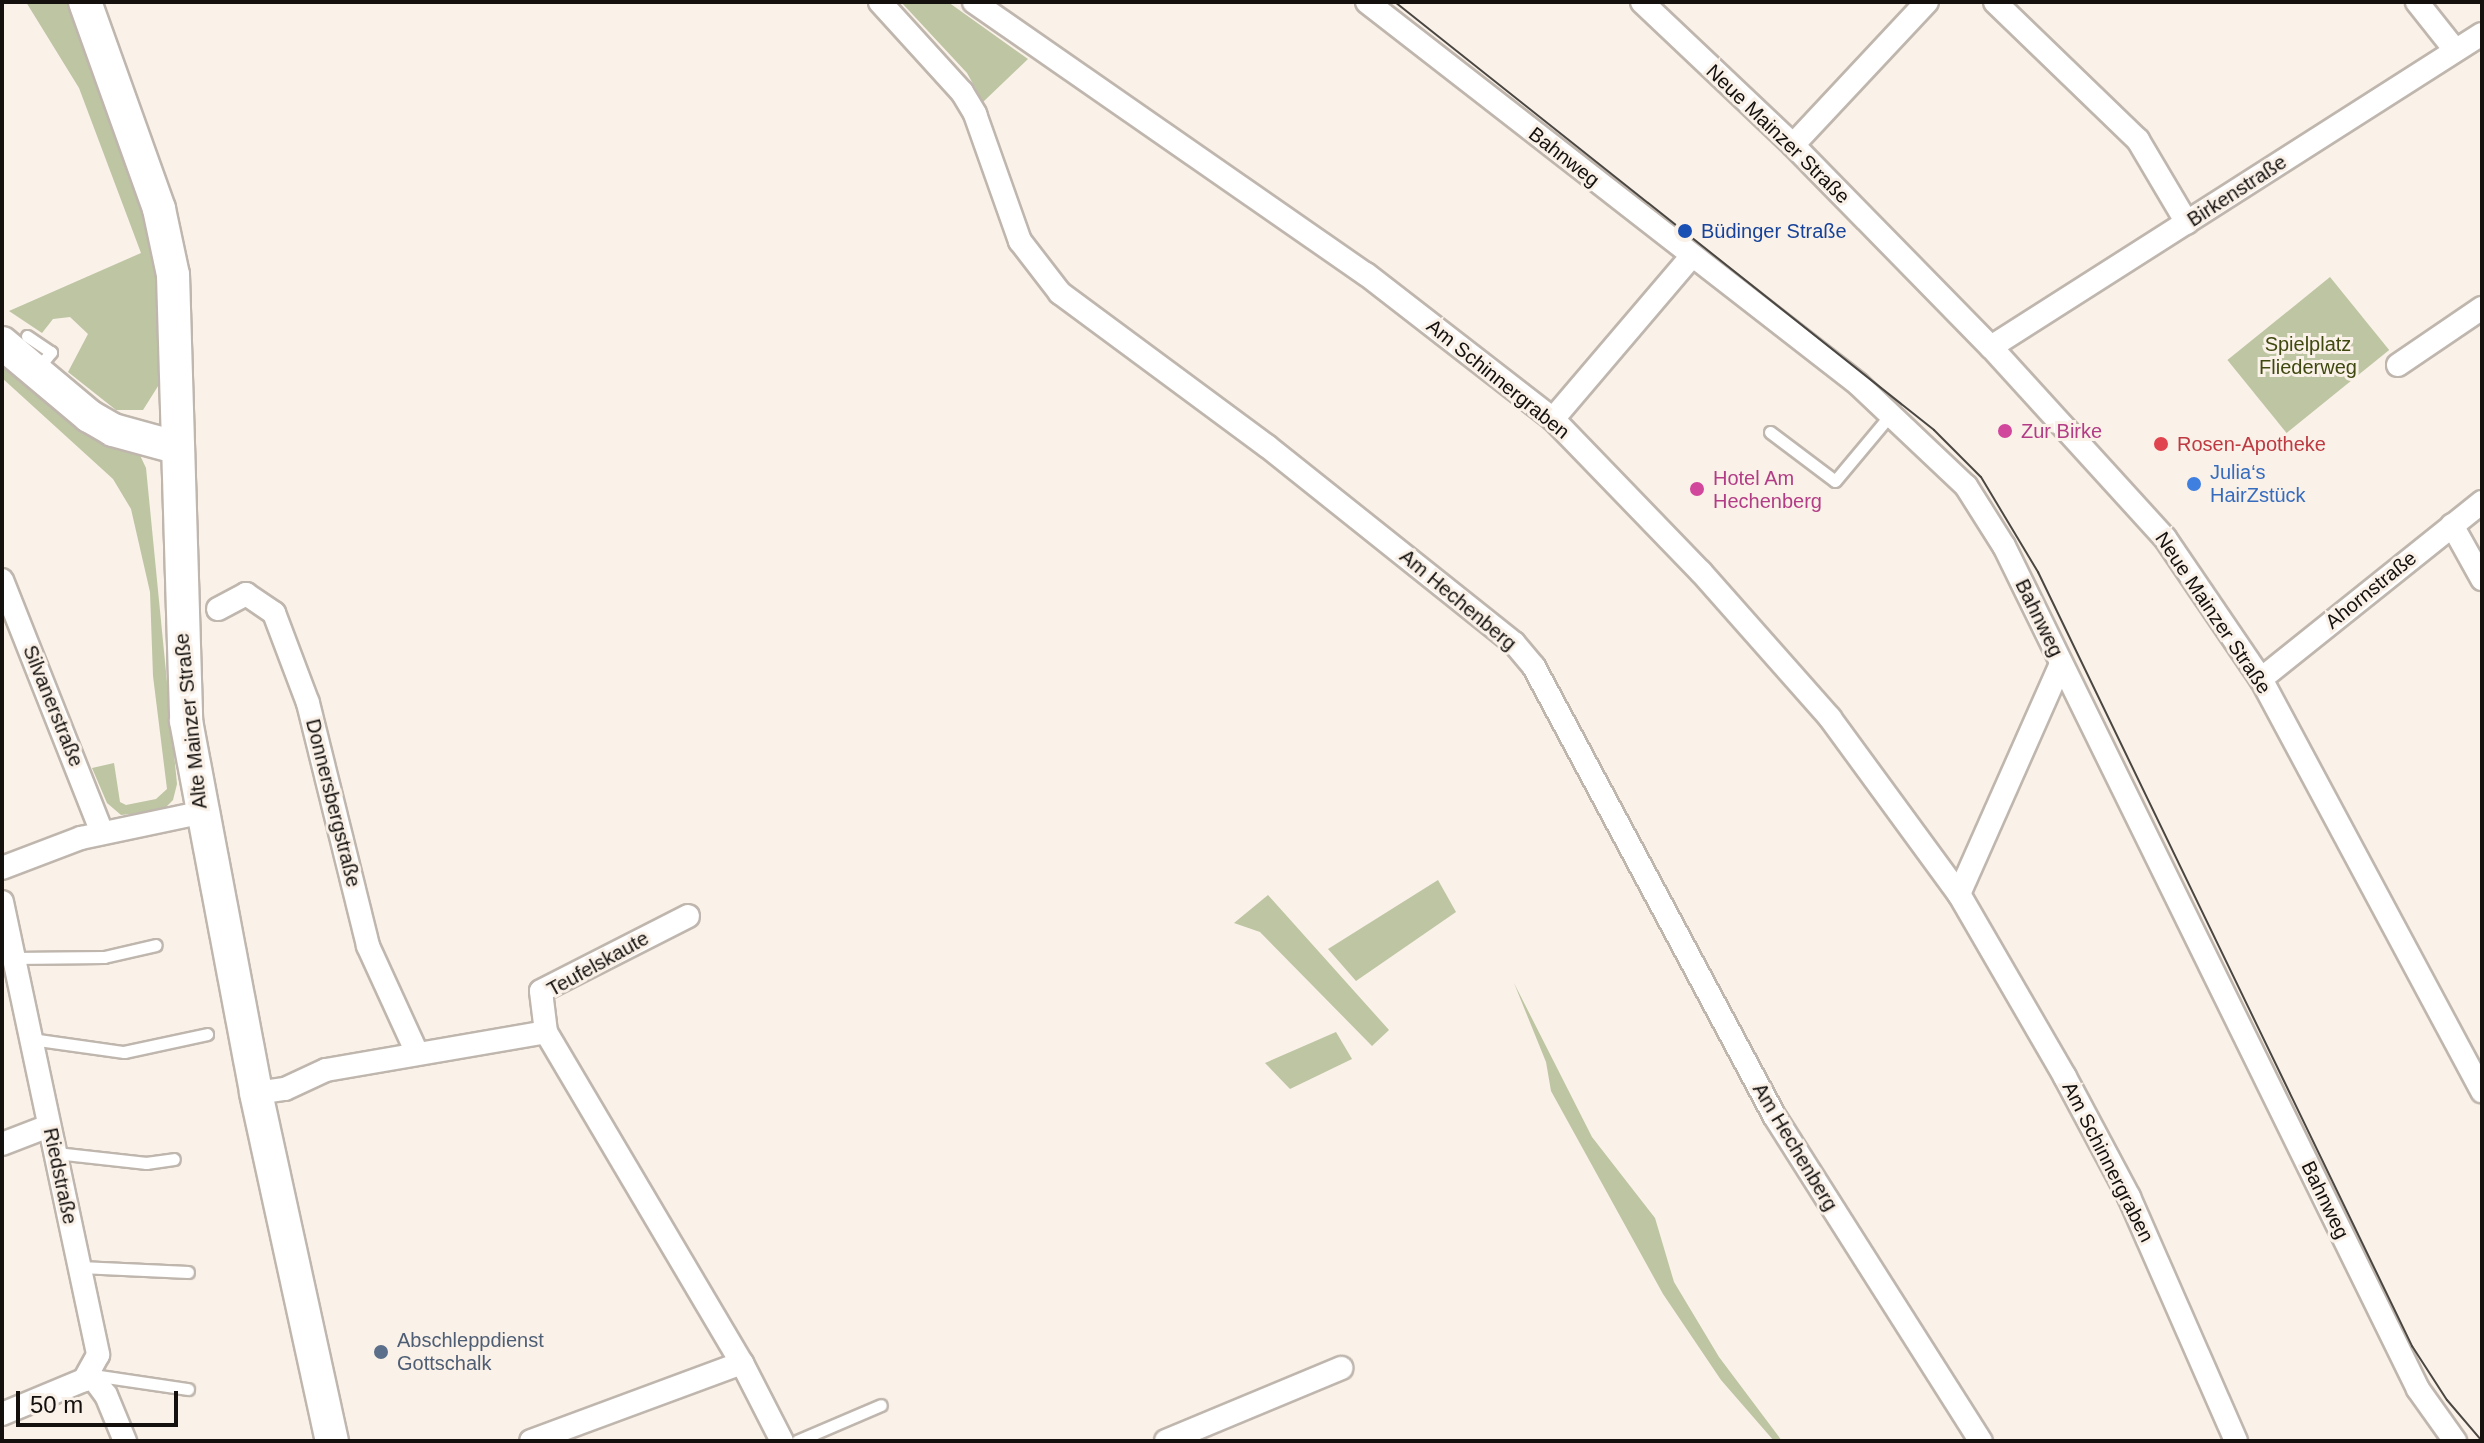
<!DOCTYPE html>
<html>
<head>
<meta charset="utf-8">
<style>
	body { margin:0 }
	#map { position:relative; width:2484px; height:1443px; overflow:hidden; background:#faf1e8; font-family:Helvetica,sans-serif }
	div>[style] { position:absolute }
	[style*='--x'] { left:calc(var(--x)*1px); top:calc(var(--y)*1px); width:calc(var(--w)*1px); rotate:calc(var(--a)*1deg) }
	.green>* { inset:0; background:#bdc5a3; transform-origin:0 0 }
	.roads { filter:drop-shadow(2px 0 #bfb6ae) drop-shadow(-2px 0 #bfb6ae) drop-shadow(0 2px #bfb6ae) drop-shadow(0 -2px #bfb6ae) }
	.lane>* { height:11px; margin:-5.5px; padding:0 5.5px; transform-origin:5.5px; border-radius:5.5px; background:#fff }
	.street>* { height:22px; margin:-11px; padding:0 11px; transform-origin:11px; border-radius:11px; background:#fff }
	.secondary>* { height:32px; margin:-16px; padding:0 16px; transform-origin:16px; border-radius:16px; background:#fff }
	.tram>* { height:2px; margin:-1px; padding:0 1px; transform-origin:1px; border-radius:1px; background:#4a4641 }
	.dots>* { width:22px; height:22px; translate:-50% -50%; box-sizing:border-box; border:4px solid #faf1e8; border-radius:50% }
	span { translate:-50% -50%; white-space:nowrap; text-align:center; line-height:1.15; -webkit-text-stroke:6px #faf1e8; paint-order:stroke }
	.street-label { font-size:20px; color:#13100d }
	.transit-label { font-size:20px; color:#164399 }
	.left { translate:0 -50%; text-align:left }
	.park-label { font-size:20px; color:#3e480f }
	.hotel-label { font-size:20px; color:#b23c85 }
	.health-label { font-size:20px; color:#be3a42 }
	.shop-label { font-size:20px; color:#366cbe }
	.service-label { font-size:20px; color:#4e5e75 }
	.frame { position:absolute; inset:0; border:4px solid #13100d; pointer-events:none }
	.scale { position:absolute; left:16px; top:1391px; width:162px; height:36px; box-sizing:border-box; border:4px solid #13100d; border-top:0; padding-left:10px; font-size:24px; line-height:28px; white-space:nowrap; color:#13100d; -webkit-text-stroke:6px #faf1e8; paint-order:stroke }
</style>
</head>
<body>
<div id="map">
	<div class="green">
		<div style="clip-path:polygon(26px 2px,69px 2px,159px 247px,160px 383px,143px 410px,116px 410px,68px 372px,88px 334px,70px 317px,53px 319px,42px 333px,9px 311px,141px 253px,79px 88px)"></div>
		<div style="clip-path:polygon(901px 2px,948px 2px,1028px 59px,983px 102px,967px 73px)"></div>
		<div style="left:2330px;top:277px;width:94px;height:132px;rotate:51deg"></div>
		<div style="clip-path:polygon(2px 358px,138px 451px,146px 468px,177px 784px,173px 800px,162px 811px,121px 815px,107px 803px,92px 768px,114px 763px,120px 802px,126px 805px,156px 799px,167px 789px,153px 676px,150px 592px,131px 509px,113px 479px,2px 378px)"></div>
		<div style="clip-path:polygon(1438px 880px,1456px 912px,1356px 981px,1328px 949px)"></div>
		<div style="clip-path:polygon(1268px 895px,1389px 1030px,1372px 1046px,1260px 932px,1234px 923px)"></div>
		<div style="clip-path:polygon(1514px 983px,1592px 1137px,1655px 1218px,1674px 1282px,1719px 1357px,1782px 1441px,1774px 1441px,1721px 1380px,1663px 1294px,1551px 1091px,1546px 1062px)"></div>
		<div style="clip-path:polygon(1336px 1032px,1352px 1059px,1290px 1089px,1265px 1063px)"></div>
	</div>
	<div class="roads">
		<div class="lane">
			<div style="--x:27;--y:336;--w:29;--a:34"></div>
			<div style="--x:51;--y:352;--w:21;--a:129"></div>
			<div style="--x:1770;--y:432;--w:81;--a:37"></div>
			<div style="--x:1835;--y:481;--w:87;--a:-50.1"></div>
			<div style="--x:14;--y:958;--w:90;--a:-0.6"></div>
			<div style="--x:104;--y:957;--w:53;--a:-13"></div>
			<div style="--x:31;--y:1039;--w:94;--a:8"></div>
			<div style="--x:124;--y:1052;--w:85;--a:-12.2"></div>
			<div style="--x:56;--y:1153;--w:91;--a:6.3"></div>
			<div style="--x:146;--y:1163;--w:28;--a:-8"></div>
			<div style="--x:80;--y:1267;--w:108;--a:2.7"></div>
			<div style="--x:93;--y:1375;--w:96;--a:8.4"></div>
			<div style="--x:797;--y:1441;--w:91;--a:-23.2"></div>
		</div>
		<div class="street">
			<div style="--x:880;--y:2;--w:122;--a:47.7"></div>
			<div style="--x:962;--y:92;--w:26;--a:59"></div>
			<div style="--x:975;--y:114;--w:135;--a:70.5"></div>
			<div style="--x:1020;--y:241;--w:66;--a:52.4"></div>
			<div style="--x:1060;--y:293;--w:257;--a:36.5"></div>
			<div style="--x:1267;--y:446;--w:316;--a:38.6"></div>
			<div style="--x:1514;--y:643;--w:31;--a:50"></div>
			<div style="--x:1534;--y:667;--w:510;--a:61.83"></div>
			<div style="--x:1775;--y:1117;--w:384;--a:57.6"></div>
			<div style="--x:974;--y:2;--w:477;--a:34.8"></div>
			<div style="--x:1366;--y:274;--w:237;--a:37.8"></div>
			<div style="--x:1553;--y:419;--w:213;--a:46"></div>
			<div style="--x:1701;--y:572;--w:195;--a:48.5"></div>
			<div style="--x:1830;--y:718;--w:218;--a:53.8"></div>
			<div style="--x:1959;--y:894;--w:211;--a:59.9"></div>
			<div style="--x:2065;--y:1077;--w:136;--a:61.9"></div>
			<div style="--x:2129;--y:1197;--w:266;--a:66.3"></div>
			<div style="--x:1367;--y:2;--w:622;--a:37.88"></div>
			<div style="--x:1858;--y:384;--w:149;--a:43.4"></div>
			<div style="--x:1966;--y:486;--w:71;--a:57.7"></div>
			<div style="--x:2004;--y:546;--w:939;--a:63.84"></div>
			<div style="--x:2418;--y:1389;--w:64;--a:54.6"></div>
			<div style="--x:1642;--y:2;--w:208;--a:43.4"></div>
			<div style="--x:1793;--y:145;--w:283;--a:45.6"></div>
			<div style="--x:1991;--y:347;--w:258;--a:47.7"></div>
			<div style="--x:2165;--y:538;--w:171;--a:55.8"></div>
			<div style="--x:2261;--y:679;--w:468;--a:61.8"></div>
			<div style="--x:1995;--y:2;--w:199;--a:44"></div>
			<div style="--x:2138;--y:140;--w:96;--a:59.4"></div>
			<div style="--x:2417;--y:2;--w:61;--a:51.6"></div>
			<div style="--x:1793;--y:145;--w:196;--a:-46.9"></div>
			<div style="--x:1991;--y:347;--w:582;--a:-32.52"></div>
			<div style="--x:2398;--y:365;--w:102;--a:-34.2"></div>
			<div style="--x:1553;--y:419;--w:213;--a:-49.6"></div>
			<div style="--x:2452;--y:525;--w:62;--a:60.9"></div>
			<div style="--x:2;--y:580;--w:272;--a:68.4"></div>
			<div style="--x:218;--y:609;--w:32;--a:-28"></div>
			<div style="--x:246;--y:594;--w:34;--a:34"></div>
			<div style="--x:274;--y:613;--w:96;--a:69.3"></div>
			<div style="--x:308;--y:703;--w:250;--a:76.1"></div>
			<div style="--x:368;--y:946;--w:118;--a:65.4"></div>
			<div style="--x:2261;--y:679;--w:283;--a:-38.7"></div>
			<div style="--x:2;--y:868;--w:85;--a:-20.8"></div>
			<div style="--x:81;--y:838;--w:122;--a:-11.9"></div>
			<div style="--x:1959;--y:894;--w:252;--a:-66.1"></div>
			<div style="--x:2;--y:902;--w:463;--a:78"></div>
			<div style="--x:98;--y:1355;--w:29;--a:119"></div>
			<div style="--x:84;--y:1380;--w:89;--a:157.5"></div>
			<div style="--x:546;--y:1032;--w:41;--a:-97"></div>
			<div style="--x:541;--y:991;--w:165;--a:-27"></div>
			<div style="--x:256;--y:1093;--w:29;--a:-8"></div>
			<div style="--x:285;--y:1089;--w:45;--a:-24.9"></div>
			<div style="--x:326;--y:1070;--w:223;--a:-9.8"></div>
			<div style="--x:546;--y:1032;--w:385;--a:59.4"></div>
			<div style="--x:742;--y:1363;--w:88;--a:62.9"></div>
			<div style="--x:2;--y:1144;--w:50;--a:-21"></div>
			<div style="--x:90;--y:1374;--w:26;--a:53"></div>
			<div style="--x:106;--y:1395;--w:50;--a:67.6"></div>
			<div style="--x:531;--y:1441;--w:225;--a:-20.3"></div>
			<div style="--x:1166;--y:1441;--w:190;--a:-22.6"></div>
		</div>
		<div class="secondary">
			<div style="--x:85;--y:2;--w:220;--a:70.3"></div>
			<div style="--x:159;--y:209;--w:67;--a:78"></div>
			<div style="--x:173;--y:275;--w:446;--a:88.3"></div>
			<div style="--x:186;--y:721;--w:379;--a:79.3"></div>
			<div style="--x:256;--y:1093;--w:356;--a:77.7"></div>
			<div style="--x:2;--y:343;--w:114;--a:40"></div>
			<div style="--x:89;--y:416;--w:28;--a:30"></div>
			<div style="--x:113;--y:430;--w:64;--a:15.3"></div>
		</div>
	</div>
	<div class="tram">
		<div style="--x:1395;--y:2;--w:688;--a:38.45"></div>
		<div style="--x:1934;--y:430;--w:66;--a:45"></div>
		<div style="--x:1981;--y:477;--w:111;--a:59"></div>
		<div style="--x:2038;--y:572;--w:860;--a:64.21"></div>
		<div style="--x:2412;--y:1346;--w:64;--a:57.1"></div>
		<div style="--x:2447;--y:1400;--w:54;--a:49.5"></div>
	</div>
	<div class="dots">
		<div style="left:1685px;top:231px;background:#1a4fb4"></div>
		<div style="left:2005px;top:431px;background:#d1479c"></div>
		<div style="left:2161px;top:444px;background:#e0444e"></div>
		<div style="left:2194px;top:484px;background:#3f7fe0"></div>
		<div style="left:1697px;top:489px;background:#d1479c"></div>
		<div style="left:381px;top:1352px;background:#5c6f8a"></div>
	</div>
	<div class="street-label">
		<span style="left:1778px;top:134px;rotate:44deg">Neue Mainzer Straße</span>
		<span style="left:1564px;top:157px;rotate:38deg">Bahnweg</span>
		<span style="left:2237px;top:191px;rotate:-33deg">Birkenstraße</span>
		<span style="left:1498px;top:379px;rotate:39deg">Am Schinnergraben</span>
		<span style="left:2371px;top:590px;rotate:-39deg">Ahornstraße</span>
		<span style="left:1458px;top:600px;rotate:40deg">Am Hechenberg</span>
		<span style="left:2213px;top:613px;rotate:56deg">Neue Mainzer Straße</span>
		<span style="left:2039px;top:618px;rotate:64deg">Bahnweg</span>
		<span style="left:53px;top:706px;rotate:68deg">Silvanerstraße</span>
		<span style="left:191px;top:721px;rotate:-96deg">Alte Mainzer Straße</span>
		<span style="left:333px;top:803px;rotate:76deg">Donnersbergstraße</span>
		<span style="left:598px;top:964px;rotate:-29deg">Teufelskaute</span>
		<span style="left:1795px;top:1147px;rotate:59deg">Am Hechenberg</span>
		<span style="left:2108px;top:1162px;rotate:63deg">Am Schinnergraben</span>
		<span style="left:60px;top:1176px;rotate:78deg">Riedstraße</span>
		<span style="left:2325px;top:1200px;rotate:64deg">Bahnweg</span>
	</div>
	<div class="transit-label">
		<span class="left" style="left:1701px;top:231px">Büdinger Straße</span>
	</div>
	<div class="park-label">
		<span style="left:2308px;top:356px">Spielplatz<br>Fliederweg</span>
	</div>
	<div class="hotel-label">
		<span class="left" style="left:2021px;top:431px">Zur Birke</span>
		<span class="left" style="left:1713px;top:490px">Hotel Am<br>Hechenberg</span>
	</div>
	<div class="health-label">
		<span class="left" style="left:2177px;top:444px">Rosen-Apotheke</span>
	</div>
	<div class="shop-label">
		<span class="left" style="left:2210px;top:484px">Julia‘s<br>HairZstück</span>
	</div>
	<div class="service-label">
		<span class="left" style="left:397px;top:1352px">Abschleppdienst<br>Gottschalk</span>
	</div>
	<div class="frame"></div>
	<div class="scale">50 m</div>
</div>
</body>
</html>
